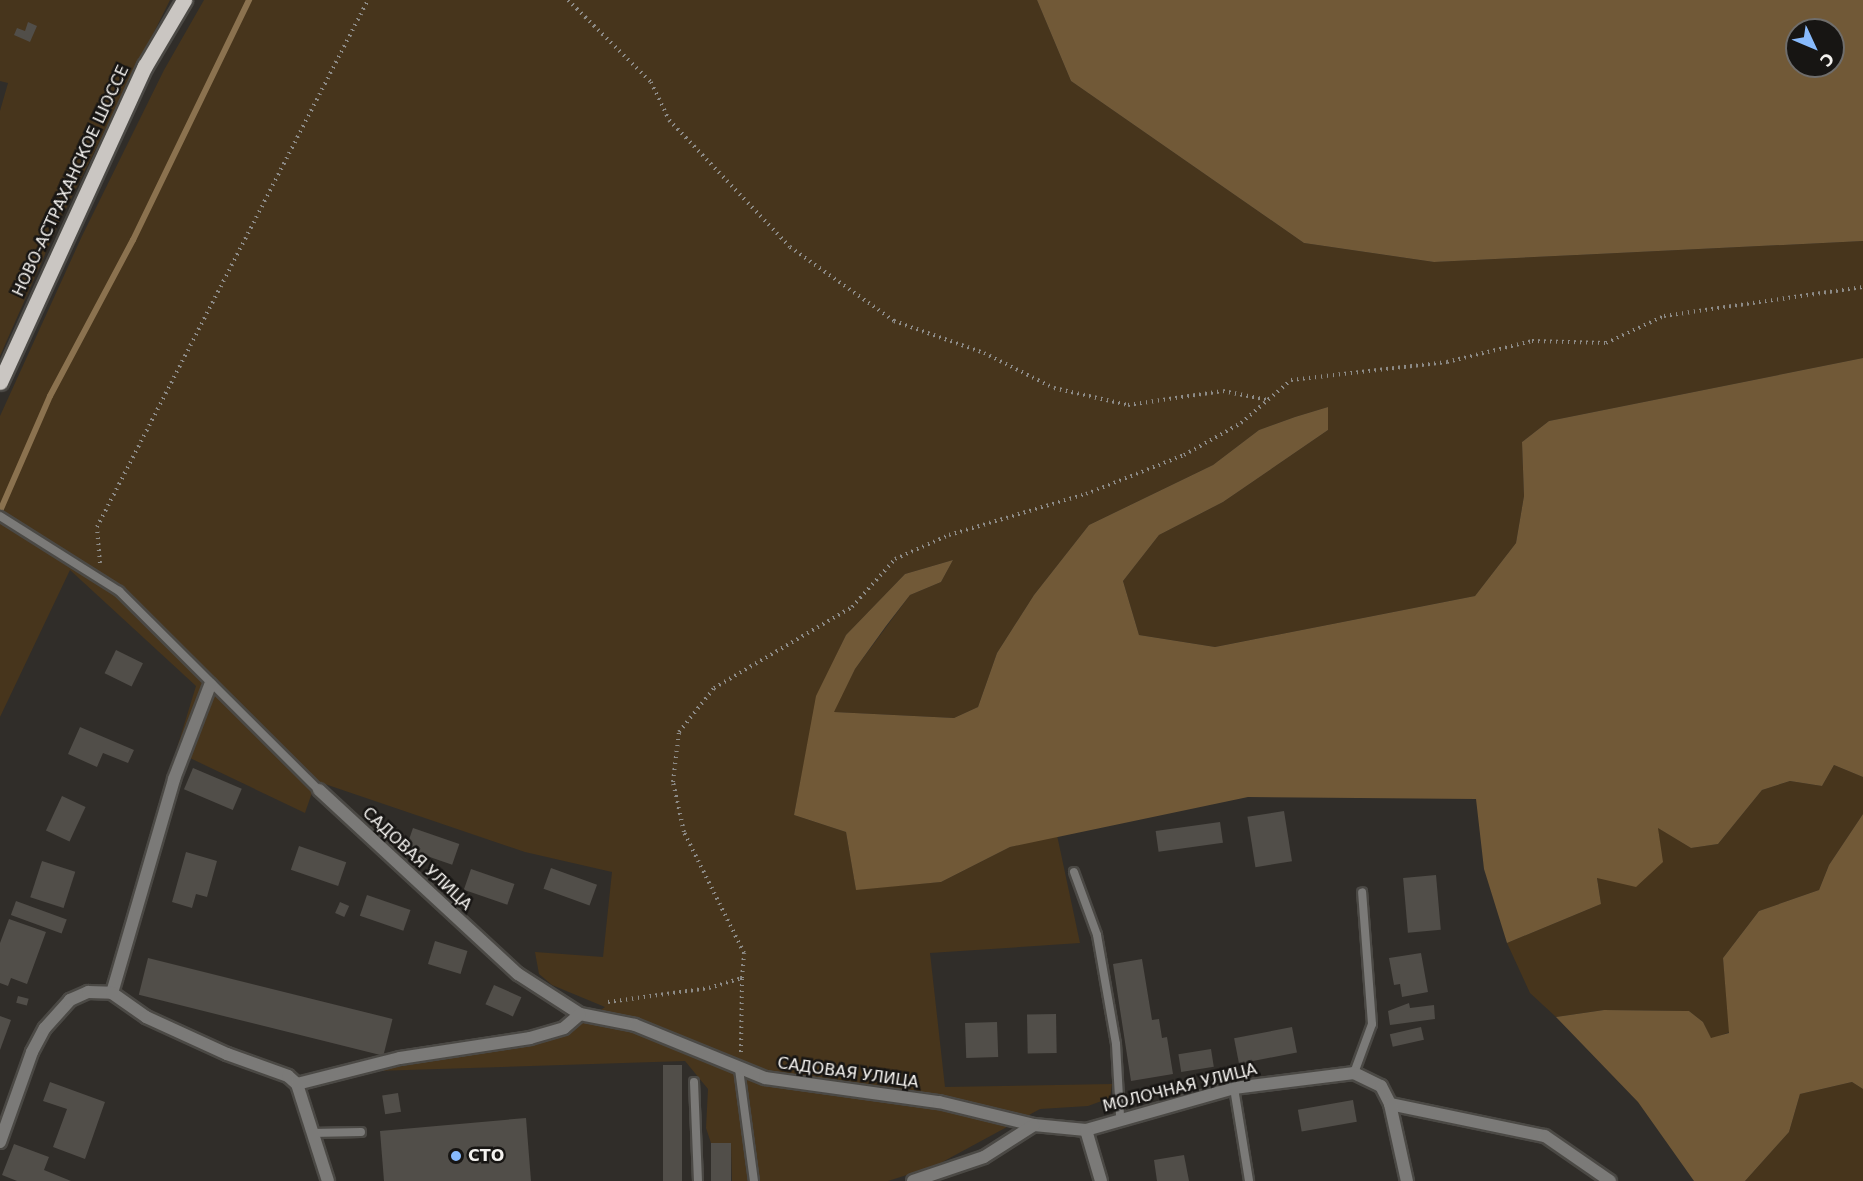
<!DOCTYPE html>
<html>
<head>
<meta charset="utf-8">
<style>
	body { margin:0 }
	#map { position:relative; width:1863px; height:1181px; overflow:hidden; background:#302d29; font-family:"DejaVu Sans",sans-serif }
	div>[style] { position:absolute }
	[style*='--x'] { left:calc(var(--x)*1px); top:calc(var(--y)*1px); width:calc(var(--w)*1px); rotate:calc(var(--a)*1deg) }
	.green>* { inset:0; background:#47351c }
	.forest>* { inset:0; background:#715937 }
	.stream>* { height:6px; margin:-3px; padding:0 3px; transform-origin:3px; border-radius:3px; background:#8b724f }
	.building>* { inset:0; background:#514e49; transform-origin:0 0 }
	.path>* { height:4px; margin-top:-2px; transform-origin:0; background:repeating-linear-gradient(90deg,#8d8b87 0 1.5px,transparent 0 6px) }
	.roads { filter:drop-shadow(2px 0 #4b4945) drop-shadow(-2px 0 #4b4945) drop-shadow(0 2px #4b4945) drop-shadow(0 -2px #4b4945) }
	.service>* { height:8px; margin:-4px; padding:0 4px; transform-origin:4px; border-radius:4px; background:#7b7a78 }
	.minor>* { height:12px; margin:-6px; padding:0 6px; transform-origin:6px; border-radius:6px; background:#7b7a78 }
	.primary>* { height:15px; margin:-7.5px; padding:0 7.5px; transform-origin:7.5px; border-radius:7.5px; background:#cac6c2 }
	.dots>* { width:16px; height:16px; translate:-50% -50%; box-sizing:border-box; border:3px solid #171513; border-radius:50% }
	span { translate:-50% -50%; white-space:nowrap; text-align:center; line-height:1.15; -webkit-text-stroke:5px #171513; paint-order:stroke }
	.street-label { font-size:16px; color:#f4f2ef }
	.poi-label { font-size:16px; color:#f4f2ef; font-weight:700 }
	.left { translate:0 -50%; text-align:left }
	.north { position:absolute; left:1785px; top:18px; width:60px; height:60px; box-sizing:border-box; background:#171513; border:2px solid #6f6d6b; border-radius:50%; rotate:134deg; font-size:16px; font-weight:700; line-height:24px; text-align:center; color:#f4f2ef }
	.north::after { content:''; display:block; margin:auto; width:21px; height:27px; background:#88bafc; clip-path:polygon(50% 0,100% 100%,50% 72%,0 100%) }
</style>
</head>
<body>
<div id="map">
	<div class="green">
		<div style="clip-path:polygon(0 0,170px 0,59px 223px,0 356px,0 111px,8px 83px,0 81px)"></div>
		<div style="clip-path:polygon(204px 0,1037px 0,1071px 81px,1304px 243px,1434px 262px,1863px 241px,1863px 358px,1549px 421px,1522px 442px,1524px 496px,1516px 543px,1475px 596px,1215px 647px,1139px 635px,1123px 581px,1159px 535px,1223px 502px,1328px 430px,1328px 407px,1295px 417px,1259px 430px,1213px 465px,1089px 525px,1034px 595px,997px 653px,978px 707px,954px 718px,833px 712px,855px 669px,910px 595px,941px 582px,953px 560px,905px 574px,846px 635px,817px 696px,794px 815px,846px 832px,856px 889px,941px 882px,1010px 847px,1057px 835px,1080px 943px,930px 953px,945px 1087px,1112px 1084px,1110px 1098px,1088px 1106px,1040px 1109px,935px 1166px,888px 1181px,732px 1181px,731px 1143px,711px 1143px,706px 1128px,708px 1089px,685px 1061px,375px 1071px,565px 1036px,605px 1007px,552px 985px,539px 974px,535px 952px,603px 957px,612px 872px,525px 852px,316px 781px,305px 813px,192px 759px,177px 748px,196px 686px,70px 570px,0 717px,0 416px,82px 236px,164px 70px)"></div>
		<div style="clip-path:polygon(1834px 765px,1863px 777px,1863px 814px,1829px 865px,1819px 890px,1759px 911px,1723px 958px,1730px 1032px,1711px 1039px,1703px 1022px,1689px 1011px,1604px 1010px,1556px 1017px,1530px 993px,1507px 943px,1601px 904px,1597px 878px,1657px 827px,1691px 848px,1718px 844px,1762px 790px,1790px 781px,1822px 786px)"></div>
		<div style="clip-path:polygon(1852px 1082px,1863px 1089px,1863px 1181px,1745px 1181px,1789px 1132px,1800px 1094px)"></div>
	</div>
	<div class="forest">
		<div style="clip-path:polygon(evenodd,1037px 0,1863px 0,1863px 241px,1434px 262px,1304px 243px,1071px 81px,1037px 0,1797px 30px,1833px 30px,1833px 66px,1797px 66px,1797px 30px)"></div>
		<div style="clip-path:polygon(1863px 358px,1863px 777px,1834px 765px,1822px 786px,1790px 781px,1762px 790px,1718px 844px,1691px 848px,1658px 828px,1663px 862px,1636px 887px,1597px 878px,1601px 904px,1507px 943px,1484px 869px,1476px 799px,1248px 797px,1010px 847px,941px 882px,856px 890px,846px 832px,794px 815px,816px 696px,846px 635px,905px 574px,953px 560px,941px 582px,910px 595px,886px 626px,855px 669px,834px 712px,954px 718px,978px 707px,997px 653px,1034px 595px,1089px 525px,1213px 465px,1259px 430px,1295px 417px,1328px 407px,1328px 430px,1223px 502px,1159px 535px,1123px 581px,1139px 635px,1215px 647px,1475px 596px,1516px 543px,1524px 496px,1522px 442px,1549px 421px)"></div>
		<div style="clip-path:polygon(1863px 814px,1863px 1089px,1852px 1082px,1800px 1094px,1789px 1132px,1745px 1181px,1694px 1181px,1638px 1102px,1556px 1017px,1604px 1010px,1689px 1011px,1703px 1022px,1711px 1038px,1729px 1033px,1723px 958px,1759px 911px,1819px 890px,1829px 865px)"></div>
	</div>
	<div class="stream">
		<div style="--x:0;--y:511;--w:125;--a:-66.5"></div>
		<div style="--x:50;--y:396;--w:177;--a:-62"></div>
		<div style="--x:133;--y:240;--w:267;--a:-64.2"></div>
	</div>
	<div class="building">
		<div style="clip-path:polygon(28px 22px,37px 26px,30px 42px,14px 35px,17px 28px,25px 31px)"></div>
		<div style="left:116px;top:650px;width:30px;height:26px;rotate:26deg"></div>
		<div style="clip-path:polygon(80px 727px,134px 750px,128px 763px,103px 753px,97px 767px,68px 754px)"></div>
		<div style="left:193px;top:768px;width:53px;height:23px;rotate:23deg"></div>
		<div style="left:62px;top:796px;width:26px;height:38px;rotate:25deg"></div>
		<div style="left:1284px;top:811px;width:51px;height:37px;rotate:81deg"></div>
		<div style="left:1220px;top:822px;width:21px;height:65px;rotate:82deg"></div>
		<div style="left:413px;top:828px;width:49px;height:22px;rotate:19deg"></div>
		<div style="left:299px;top:846px;width:50px;height:25px;rotate:19deg"></div>
		<div style="clip-path:polygon(186px 852px,217px 861px,207px 897px,196px 894px,192px 908px,172px 902px)"></div>
		<div style="left:42px;top:861px;width:35px;height:38px;rotate:18deg"></div>
		<div style="left:551px;top:868px;width:49px;height:22px;rotate:20deg"></div>
		<div style="left:471px;top:869px;width:46px;height:22px;rotate:19deg"></div>
		<div style="left:1436px;top:875px;width:55px;height:33px;rotate:85deg"></div>
		<div style="left:367px;top:895px;width:46px;height:22px;rotate:19deg"></div>
		<div style="left:16px;top:901px;width:54px;height:15px;rotate:20deg"></div>
		<div style="left:340px;top:902px;width:10px;height:12px;rotate:24deg"></div>
		<div style="clip-path:polygon(9px 919px,46px 932px,27px 984px,11px 978px,8px 986px,0 983px,0 943px)"></div>
		<div style="left:435px;top:941px;width:34px;height:24px;rotate:17deg"></div>
		<div style="clip-path:polygon(1421px 953px,1428px 992px,1402px 997px,1400px 984px,1394px 985px,1389px 958px)"></div>
		<div style="left:148px;top:958px;width:252px;height:38px;rotate:14deg"></div>
		<div style="clip-path:polygon(1142px 959px,1152px 1020px,1159px 1019px,1162px 1038px,1167px 1037px,1173px 1074px,1131px 1081px,1113px 964px)"></div>
		<div style="left:494px;top:985px;width:30px;height:21px;rotate:24deg"></div>
		<div style="left:18px;top:996px;width:11px;height:7px;rotate:15deg"></div>
		<div style="clip-path:polygon(1409px 1003px,1410px 1008px,1434px 1005px,1435px 1019px,1390px 1025px,1388px 1011px)"></div>
		<div style="left:1056px;top:1014px;width:39px;height:29px;rotate:89deg"></div>
		<div style="clip-path:polygon(0 1016px,11px 1020px,0 1050px)"></div>
		<div style="left:997px;top:1022px;width:35px;height:32px;rotate:88deg"></div>
		<div style="left:1292px;top:1027px;width:26px;height:59px;rotate:79deg"></div>
		<div style="left:1421px;top:1027px;width:13px;height:32px;rotate:77deg"></div>
		<div style="left:1211px;top:1049px;width:18px;height:33px;rotate:81deg"></div>
		<div style="left:663px;top:1065px;width:19px;height:116px"></div>
		<div style="clip-path:polygon(50px 1082px,105px 1102px,85px 1159px,53px 1147px,67px 1109px,43px 1101px)"></div>
		<div style="left:398px;top:1093px;width:19px;height:16px;rotate:81deg"></div>
		<div style="left:1353px;top:1100px;width:22px;height:56px;rotate:80deg"></div>
		<div style="clip-path:polygon(526px 1118px,531px 1181px,384px 1181px,380px 1131px)"></div>
		<div style="left:711px;top:1143px;width:20px;height:38px"></div>
		<div style="clip-path:polygon(14px 1144px,49px 1157px,44px 1170px,71px 1181px,17px 1181px,2px 1175px)"></div>
		<div style="clip-path:polygon(1184px 1155px,1189px 1181px,1157px 1181px,1154px 1160px)"></div>
	</div>
	<div class="path">
		<div style="--x:568;--y:0;--w:117;--a:44.7"></div>
		<div style="--x:651;--y:82;--w:42;--a:64.7"></div>
		<div style="--x:669;--y:120;--w:175;--a:46.4"></div>
		<div style="--x:790;--y:247;--w:128;--a:35.4"></div>
		<div style="--x:894;--y:321;--w:96;--a:19.6"></div>
		<div style="--x:984;--y:353;--w:78;--a:26.6"></div>
		<div style="--x:1054;--y:388;--w:76;--a:12.9"></div>
		<div style="--x:1128;--y:405;--w:96;--a:-8.4"></div>
		<div style="--x:1223;--y:391;--w:46;--a:11.3"></div>
		<div style="--x:100;--y:563;--w:36;--a:-95"></div>
		<div style="--x:97;--y:527;--w:593;--a:-62.79"></div>
		<div style="--x:608;--y:1002;--w:102;--a:-7.9"></div>
		<div style="--x:709;--y:988;--w:34;--a:-17"></div>
		<div style="--x:742;--y:978;--w:25;--a:-85"></div>
		<div style="--x:744;--y:953;--w:135;--a:-116.4"></div>
		<div style="--x:684;--y:832;--w:51;--a:-102.4"></div>
		<div style="--x:673;--y:782;--w:50;--a:-83.2"></div>
		<div style="--x:679;--y:732;--w:56;--a:-51.5"></div>
		<div style="--x:714;--y:688;--w:160;--a:-30.4"></div>
		<div style="--x:852;--y:607;--w:64;--a:-48.1"></div>
		<div style="--x:895;--y:559;--w:59;--a:-24"></div>
		<div style="--x:949;--y:535;--w:143;--a:-16.7"></div>
		<div style="--x:1086;--y:494;--w:105;--a:-21.7"></div>
		<div style="--x:1184;--y:455;--w:65;--a:-29.3"></div>
		<div style="--x:1241;--y:423;--w:66;--a:-40.7"></div>
		<div style="--x:1291;--y:380;--w:157;--a:-6.6"></div>
		<div style="--x:1447;--y:362;--w:88;--a:-13.9"></div>
		<div style="--x:1532;--y:341;--w:74;--a:1.5"></div>
		<div style="--x:1606;--y:343;--w:64;--a:-25"></div>
		<div style="--x:1664;--y:316;--w:201;--a:-8.3"></div>
		<div style="--x:741;--y:1052;--w:74;--a:-89.2"></div>
	</div>
	<div class="roads">
		<div class="service">
			<div style="--x:0;--y:516;--w:141;--a:32.2"></div>
			<div style="--x:119;--y:591;--w:282;--a:44.9"></div>
			<div style="--x:1074;--y:872;--w:67;--a:69.9"></div>
			<div style="--x:1097;--y:935;--w:111;--a:80.1"></div>
			<div style="--x:1116;--y:1044;--w:72;--a:86.8"></div>
			<div style="--x:739;--y:1069;--w:113;--a:82.4"></div>
			<div style="--x:1354;--y:1073;--w:52;--a:-69.8"></div>
			<div style="--x:1372;--y:1024;--w:132;--a:-94.3"></div>
			<div style="--x:694;--y:1082;--w:99;--a:87.7"></div>
			<div style="--x:1234;--y:1088;--w:94;--a:80.8"></div>
			<div style="--x:312;--y:1133;--w:49;--a:-1.2"></div>
		</div>
		<div class="minor">
			<div style="--x:319;--y:790;--w:271;--a:42.8"></div>
			<div style="--x:518;--y:974;--w:74;--a:32.8"></div>
			<div style="--x:580;--y:1014;--w:56;--a:11.3"></div>
			<div style="--x:635;--y:1025;--w:140;--a:22.2"></div>
			<div style="--x:765;--y:1078;--w:176;--a:7.9"></div>
			<div style="--x:939;--y:1102;--w:98;--a:13.6"></div>
			<div style="--x:1034;--y:1125;--w:52;--a:5.5"></div>
			<div style="--x:1086;--y:1130;--w:154;--a:-15.8"></div>
			<div style="--x:1234;--y:1088;--w:121;--a:-7.1"></div>
			<div style="--x:1354;--y:1073;--w:30;--a:26"></div>
			<div style="--x:1381;--y:1086;--w:20;--a:63"></div>
			<div style="--x:1390;--y:1104;--w:158;--a:11.7"></div>
			<div style="--x:1545;--y:1136;--w:79;--a:34.7"></div>
			<div style="--x:112;--y:993;--w:223;--a:-73.8"></div>
			<div style="--x:174;--y:779;--w:101;--a:-69"></div>
			<div style="--x:297;--y:1084;--w:106;--a:-14.2"></div>
			<div style="--x:400;--y:1058;--w:132;--a:-8.7"></div>
			<div style="--x:530;--y:1038;--w:35;--a:-16"></div>
			<div style="--x:564;--y:1028;--w:21;--a:-41"></div>
			<div style="--x:1390;--y:1104;--w:79;--a:77.6"></div>
			<div style="--x:1086;--y:1130;--w:53;--a:73.6"></div>
			<div style="--x:0;--y:1142;--w:96;--a:-70.4"></div>
			<div style="--x:32;--y:1052;--w:27;--a:-62"></div>
			<div style="--x:45;--y:1028;--w:38;--a:-48"></div>
			<div style="--x:70;--y:1000;--w:20;--a:-24"></div>
			<div style="--x:88;--y:992;--w:24;--a:2"></div>
			<div style="--x:112;--y:993;--w:42;--a:35.2"></div>
			<div style="--x:146;--y:1017;--w:89;--a:24.6"></div>
			<div style="--x:227;--y:1054;--w:65;--a:19.8"></div>
			<div style="--x:288;--y:1076;--w:12;--a:42"></div>
			<div style="--x:297;--y:1084;--w:102;--a:72.3"></div>
			<div style="--x:913;--y:1181;--w:75;--a:-18.7"></div>
			<div style="--x:984;--y:1157;--w:59;--a:-32.6"></div>
		</div>
		<div class="primary">
			<div style="--x:0;--y:382;--w:348;--a:-65.4"></div>
			<div style="--x:145;--y:66;--w:77;--a:-59.4"></div>
		</div>
	</div>
	<div class="dots">
		<div style="left:456px;top:1156px;background:#88bafc"></div>
	</div>
	<div class="street-label">
		<span style="left:71px;top:181px;rotate:-65deg">НОВО-АСТРАХАНСКОЕ ШОССЕ</span>
		<span style="left:417px;top:859px;rotate:43deg">САДОВАЯ УЛИЦА</span>
		<span style="left:848px;top:1073px;rotate:8deg">САДОВАЯ УЛИЦА</span>
		<span style="left:1180px;top:1088px;rotate:-14deg">МОЛОЧНАЯ УЛИЦА</span>
	</div>
	<div class="poi-label">
		<span class="left" style="left:468px;top:1156px">СТО</span>
	</div>
	<div class="north">С</div>
</div>
</body>
</html>
